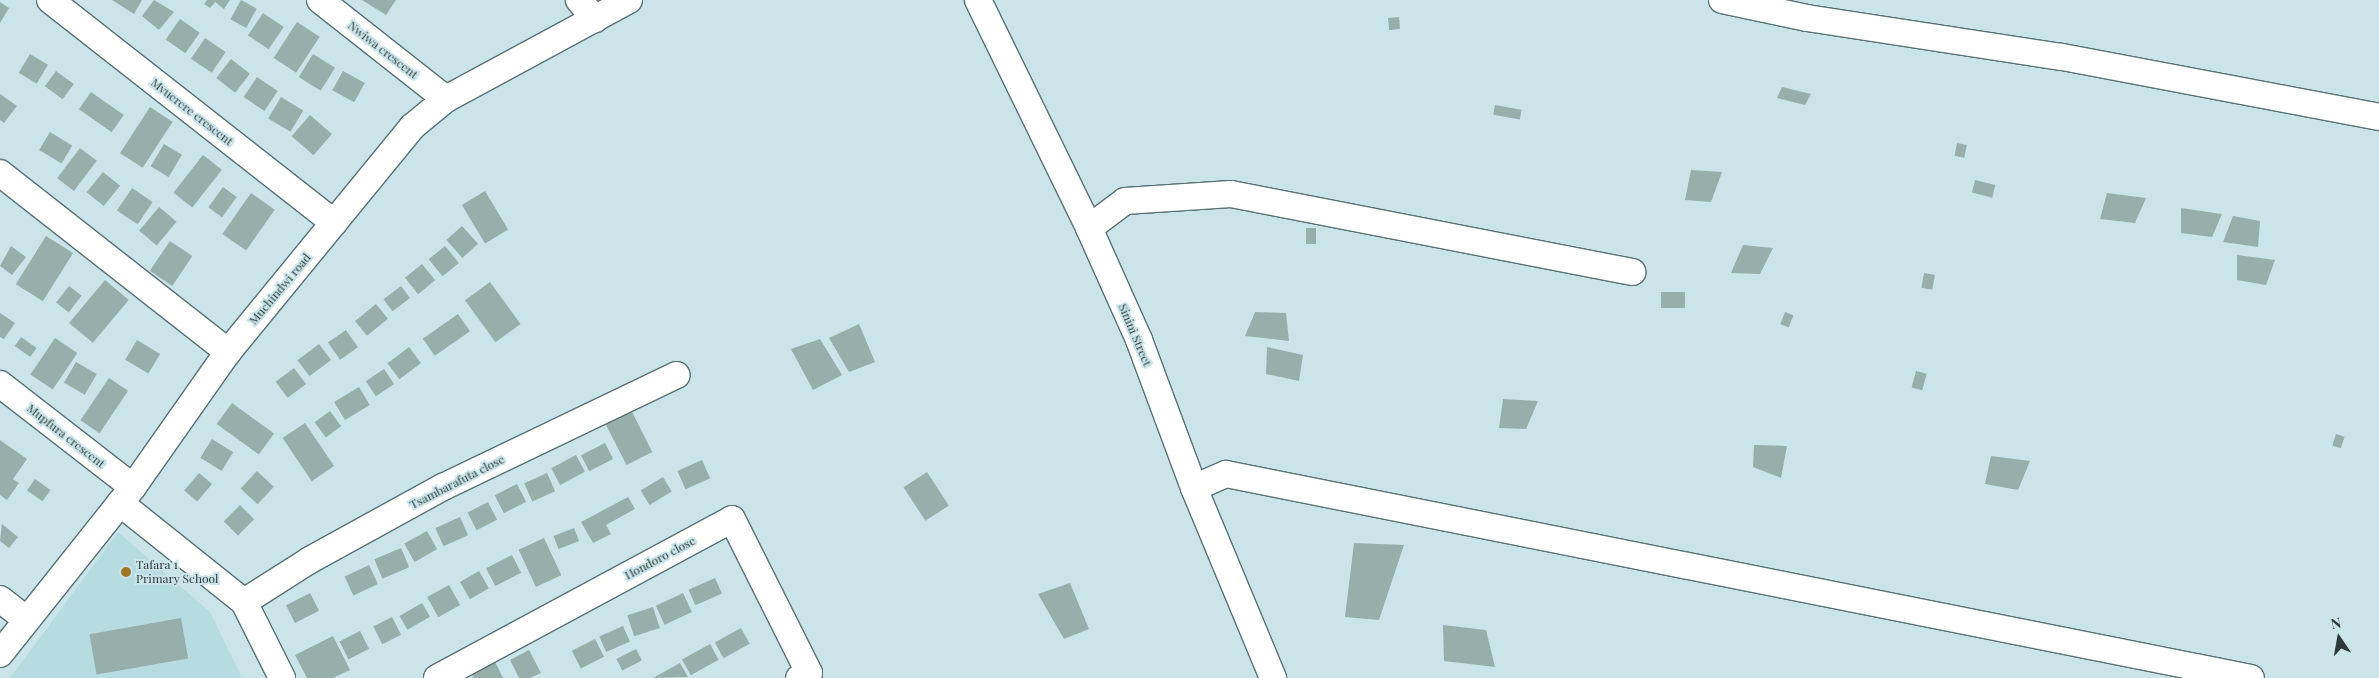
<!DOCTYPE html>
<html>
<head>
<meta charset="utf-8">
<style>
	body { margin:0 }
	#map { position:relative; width:2379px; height:678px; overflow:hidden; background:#cae5e9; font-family:"Playfair Display",serif }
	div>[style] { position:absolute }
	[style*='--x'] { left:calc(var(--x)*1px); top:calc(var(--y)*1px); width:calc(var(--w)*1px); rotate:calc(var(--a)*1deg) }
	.built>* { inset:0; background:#b6dbe0 }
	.building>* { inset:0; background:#96afaa; transform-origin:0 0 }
	.roads { filter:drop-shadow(1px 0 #597175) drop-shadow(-1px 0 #597175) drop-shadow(0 1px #597175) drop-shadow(0 -1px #597175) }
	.minor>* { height:26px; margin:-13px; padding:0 13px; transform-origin:13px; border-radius:13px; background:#fff }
	.dots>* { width:14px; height:14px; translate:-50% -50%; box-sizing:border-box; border:2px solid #cae5e9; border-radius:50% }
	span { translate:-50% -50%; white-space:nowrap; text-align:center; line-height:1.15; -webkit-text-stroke:4px #cae5e9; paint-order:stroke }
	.street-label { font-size:12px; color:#2f393b }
	.poi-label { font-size:12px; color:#2f393b }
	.left { translate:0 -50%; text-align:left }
	.north { position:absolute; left:2314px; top:613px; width:50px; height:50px; -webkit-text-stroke:4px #cae5e9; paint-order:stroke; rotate:348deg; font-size:14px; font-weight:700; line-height:20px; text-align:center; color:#2f393b }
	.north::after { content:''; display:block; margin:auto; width:18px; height:22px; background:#2f393b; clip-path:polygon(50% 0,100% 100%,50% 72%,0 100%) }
</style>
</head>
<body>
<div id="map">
	<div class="built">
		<div style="clip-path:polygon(118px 532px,210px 612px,242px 678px,10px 678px)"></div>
	</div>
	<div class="building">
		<div style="clip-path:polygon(112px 0,142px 0,134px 14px)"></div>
		<div style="clip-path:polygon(154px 0,174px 12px,159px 30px,142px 16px)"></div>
		<div style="clip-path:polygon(207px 0,230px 0,224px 9px,215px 2px,210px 8px,204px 4px)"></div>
		<div style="left:241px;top:0;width:18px;height:22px;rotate:29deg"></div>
		<div style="clip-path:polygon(362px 0,396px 0,386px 15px)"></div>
		<div style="clip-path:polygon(0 2px,9px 8px,0 23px)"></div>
		<div style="left:263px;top:13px;width:25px;height:27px;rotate:34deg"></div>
		<div style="left:1399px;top:17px;width:12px;height:11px;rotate:85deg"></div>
		<div style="left:180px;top:19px;width:24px;height:25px;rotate:35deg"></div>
		<div style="left:297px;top:22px;width:27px;height:43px;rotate:33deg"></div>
		<div style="left:205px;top:38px;width:25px;height:25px;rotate:34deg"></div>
		<div style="left:30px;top:54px;width:21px;height:22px;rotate:31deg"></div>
		<div style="left:313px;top:54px;width:26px;height:27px;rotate:32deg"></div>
		<div style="left:231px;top:59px;width:24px;height:24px;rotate:38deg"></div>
		<div style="left:56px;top:71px;width:22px;height:19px;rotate:36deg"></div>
		<div style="left:343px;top:71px;width:25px;height:22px;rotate:29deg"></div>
		<div style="left:257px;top:77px;width:25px;height:24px;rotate:34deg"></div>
		<div style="clip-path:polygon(1782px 87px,1811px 94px,1805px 105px,1777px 98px)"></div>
		<div style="left:91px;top:92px;width:40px;height:21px;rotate:35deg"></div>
		<div style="clip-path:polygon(0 94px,17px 106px,4px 123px,0 120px)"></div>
		<div style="left:281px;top:97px;width:26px;height:25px;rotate:31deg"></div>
		<div style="left:1495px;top:105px;width:27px;height:10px;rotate:10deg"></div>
		<div style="left:150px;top:107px;width:27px;height:55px;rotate:33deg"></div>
		<div style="left:310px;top:115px;width:29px;height:28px;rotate:41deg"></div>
		<div style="left:50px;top:132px;width:26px;height:21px;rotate:31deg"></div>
		<div style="left:1957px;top:143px;width:10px;height:13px;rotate:11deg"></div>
		<div style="left:164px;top:144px;width:21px;height:26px;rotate:31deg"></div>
		<div style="left:80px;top:148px;width:21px;height:38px;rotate:37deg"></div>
		<div style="left:203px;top:155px;width:24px;height:48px;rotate:38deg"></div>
		<div style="clip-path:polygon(1691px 170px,1722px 172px,1711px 202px,1685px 200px)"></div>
		<div style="left:103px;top:172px;width:22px;height:26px;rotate:39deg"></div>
		<div style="left:1975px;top:180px;width:21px;height:13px;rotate:14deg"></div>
		<div style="left:223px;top:187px;width:17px;height:25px;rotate:36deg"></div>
		<div style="left:132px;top:188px;width:25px;height:27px;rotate:34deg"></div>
		<div style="left:485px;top:191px;width:45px;height:27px;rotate:59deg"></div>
		<div style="left:251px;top:193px;width:29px;height:50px;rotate:35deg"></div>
		<div style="clip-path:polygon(2107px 193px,2146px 198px,2135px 223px,2100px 219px)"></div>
		<div style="left:159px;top:207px;width:23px;height:31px;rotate:40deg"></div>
		<div style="clip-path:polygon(2181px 208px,2222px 214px,2212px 237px,2181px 233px)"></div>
		<div style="clip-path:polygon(2233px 216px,2260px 221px,2258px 247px,2223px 242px)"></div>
		<div style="left:462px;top:226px;width:24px;height:21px;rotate:48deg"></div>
		<div style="left:1306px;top:228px;width:10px;height:16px"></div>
		<div style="left:46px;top:236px;width:32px;height:57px;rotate:32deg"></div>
		<div style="left:170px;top:241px;width:27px;height:36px;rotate:34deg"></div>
		<div style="clip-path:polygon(1743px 245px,1773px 248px,1760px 274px,1731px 273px)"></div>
		<div style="clip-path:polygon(11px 246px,26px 257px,12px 275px,0 266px)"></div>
		<div style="left:445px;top:246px;width:22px;height:21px;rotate:51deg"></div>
		<div style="clip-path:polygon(2237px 255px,2275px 260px,2266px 285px,2237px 280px)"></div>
		<div style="left:422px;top:264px;width:21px;height:22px;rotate:51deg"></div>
		<div style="left:1924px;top:273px;width:11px;height:15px;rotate:10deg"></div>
		<div style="left:105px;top:280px;width:31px;height:56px;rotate:40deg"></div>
		<div style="left:490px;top:282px;width:52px;height:31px;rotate:54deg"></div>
		<div style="left:69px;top:286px;width:16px;height:21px;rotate:38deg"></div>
		<div style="left:401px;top:286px;width:15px;height:22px;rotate:53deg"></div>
		<div style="left:1661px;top:292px;width:24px;height:16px"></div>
		<div style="left:376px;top:304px;width:19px;height:27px;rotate:51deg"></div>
		<div style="clip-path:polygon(1255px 312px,1286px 313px,1289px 341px,1245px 336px)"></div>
		<div style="left:1785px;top:312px;width:9px;height:13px;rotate:21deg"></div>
		<div style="clip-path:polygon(0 313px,15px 323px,4px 339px,0 337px)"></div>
		<div style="left:458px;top:314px;width:21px;height:43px;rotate:55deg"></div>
		<div style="clip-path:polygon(859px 324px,875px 362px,849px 372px,829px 338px)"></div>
		<div style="left:346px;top:330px;width:21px;height:22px;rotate:55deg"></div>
		<div style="left:21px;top:337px;width:19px;height:11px;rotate:35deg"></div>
		<div style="left:55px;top:338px;width:27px;height:44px;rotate:34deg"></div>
		<div style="clip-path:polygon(820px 339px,842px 375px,813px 390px,791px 349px)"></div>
		<div style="left:137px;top:340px;width:27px;height:23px;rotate:31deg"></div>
		<div style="left:319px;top:344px;width:20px;height:27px;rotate:53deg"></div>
		<div style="left:409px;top:347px;width:20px;height:27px;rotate:53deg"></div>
		<div style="clip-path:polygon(1267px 347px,1303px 355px,1299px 381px,1266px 374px)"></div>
		<div style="left:76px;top:362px;width:24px;height:24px;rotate:30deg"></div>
		<div style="left:294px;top:368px;width:20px;height:23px;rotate:53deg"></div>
		<div style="left:384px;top:369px;width:18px;height:22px;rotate:56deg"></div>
		<div style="left:1916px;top:371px;width:11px;height:17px;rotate:15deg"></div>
		<div style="left:109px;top:378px;width:23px;height:51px;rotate:34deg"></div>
		<div style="left:359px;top:387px;width:21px;height:29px;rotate:59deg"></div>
		<div style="clip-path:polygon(1503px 399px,1538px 401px,1526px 429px,1499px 428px)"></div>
		<div style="left:232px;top:403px;width:52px;height:26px;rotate:36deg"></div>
		<div style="left:631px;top:410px;width:47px;height:29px;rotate:63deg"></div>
		<div style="left:330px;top:411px;width:19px;height:19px;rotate:54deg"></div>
		<div style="left:305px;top:423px;width:52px;height:27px;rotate:56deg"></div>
		<div style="left:2336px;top:434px;width:9px;height:12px;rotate:18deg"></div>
		<div style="left:212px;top:439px;width:25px;height:22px;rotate:32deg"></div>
		<div style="clip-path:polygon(0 440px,27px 459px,13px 479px,19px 483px,7px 500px,0 495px)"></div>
		<div style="left:605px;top:443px;width:18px;height:27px;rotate:63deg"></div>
		<div style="clip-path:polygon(1754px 445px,1787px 446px,1781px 478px,1753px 467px)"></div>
		<div style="left:576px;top:455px;width:19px;height:28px;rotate:62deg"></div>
		<div style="clip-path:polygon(1991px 456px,2030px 461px,2018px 490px,1985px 484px)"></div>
		<div style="left:702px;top:460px;width:20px;height:27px;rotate:66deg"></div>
		<div style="left:257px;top:471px;width:23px;height:24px;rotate:43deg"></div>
		<div style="left:927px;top:472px;width:40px;height:28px;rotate:57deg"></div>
		<div style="left:199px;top:473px;width:17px;height:23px;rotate:40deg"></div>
		<div style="left:547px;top:473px;width:20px;height:25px;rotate:66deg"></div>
		<div style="left:663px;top:477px;width:17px;height:26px;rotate:59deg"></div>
		<div style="left:35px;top:479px;width:19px;height:14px;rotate:35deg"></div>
		<div style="left:517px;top:484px;width:20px;height:25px;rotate:63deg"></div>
		<div style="clip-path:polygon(628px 497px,635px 509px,606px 525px,611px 534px,593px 543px,581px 522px)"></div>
		<div style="left:488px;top:502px;width:20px;height:23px;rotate:63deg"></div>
		<div style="left:240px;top:505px;width:20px;height:23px;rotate:45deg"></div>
		<div style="left:460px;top:517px;width:20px;height:27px;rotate:66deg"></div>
		<div style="clip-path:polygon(2px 524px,18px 537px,9px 548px,0 541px)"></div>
		<div style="left:574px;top:528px;width:14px;height:22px;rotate:69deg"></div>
		<div style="left:427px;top:531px;width:21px;height:26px;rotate:61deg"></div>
		<div style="left:544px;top:538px;width:41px;height:28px;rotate:65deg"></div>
		<div style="clip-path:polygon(1354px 543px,1404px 545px,1379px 620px,1345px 617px)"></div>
		<div style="left:401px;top:548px;width:21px;height:29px;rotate:67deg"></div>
		<div style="left:512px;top:555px;width:20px;height:29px;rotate:63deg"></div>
		<div style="left:369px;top:565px;width:21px;height:27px;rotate:65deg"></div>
		<div style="left:479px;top:571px;width:20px;height:22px;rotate:60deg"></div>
		<div style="left:715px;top:578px;width:17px;height:29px;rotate:66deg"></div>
		<div style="clip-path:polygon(1070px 583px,1089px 629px,1064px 639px,1038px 594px)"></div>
		<div style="left:449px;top:585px;width:23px;height:25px;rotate:61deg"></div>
		<div style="left:310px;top:593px;width:20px;height:27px;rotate:63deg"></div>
		<div style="left:683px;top:593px;width:21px;height:30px;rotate:65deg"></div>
		<div style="left:422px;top:603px;width:16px;height:26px;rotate:60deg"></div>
		<div style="left:653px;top:607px;width:22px;height:27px;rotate:72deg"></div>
		<div style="left:392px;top:617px;width:20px;height:21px;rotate:63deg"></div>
		<div style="left:181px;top:618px;width:41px;height:93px;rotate:80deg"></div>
		<div style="clip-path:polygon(1443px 625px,1486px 630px,1495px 667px,1444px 661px)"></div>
		<div style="left:623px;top:626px;width:17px;height:26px;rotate:66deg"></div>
		<div style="left:741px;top:628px;width:18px;height:30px;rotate:61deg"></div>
		<div style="left:360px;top:631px;width:20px;height:23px;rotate:63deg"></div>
		<div style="clip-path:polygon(333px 636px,350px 670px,333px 678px,307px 678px,295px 655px)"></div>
		<div style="left:595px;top:639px;width:20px;height:26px;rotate:63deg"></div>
		<div style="left:710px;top:644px;width:18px;height:32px;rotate:61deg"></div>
		<div style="left:636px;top:649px;width:13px;height:22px;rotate:63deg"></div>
		<div style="clip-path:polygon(529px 650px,541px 673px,530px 678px,519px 678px,510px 660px)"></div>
		<div style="clip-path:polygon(494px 660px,503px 678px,474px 678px,470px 672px)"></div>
		<div style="clip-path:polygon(680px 663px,688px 677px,653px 678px)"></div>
	</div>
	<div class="roads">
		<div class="minor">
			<div style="--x:50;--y:0;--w:361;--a:38.1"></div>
			<div style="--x:320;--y:0;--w:160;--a:38.2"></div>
			<div style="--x:579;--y:0;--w:25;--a:50"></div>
			<div style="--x:978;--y:0;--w:254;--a:64"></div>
			<div style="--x:1089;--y:228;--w:123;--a:65.9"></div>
			<div style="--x:1139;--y:340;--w:158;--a:69.6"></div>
			<div style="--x:1194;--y:488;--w:206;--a:67.4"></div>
			<div style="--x:1722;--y:0;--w:87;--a:12"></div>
			<div style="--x:1807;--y:18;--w:258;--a:8.7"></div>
			<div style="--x:2062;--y:57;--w:323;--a:10.7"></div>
			<div style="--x:0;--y:173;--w:290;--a:38.1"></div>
			<div style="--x:1089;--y:228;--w:45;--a:-36.9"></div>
			<div style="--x:1125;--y:201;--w:106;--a:-3.8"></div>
			<div style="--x:1231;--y:194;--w:409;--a:11"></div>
			<div style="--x:0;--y:384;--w:168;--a:37.8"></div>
			<div style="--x:1194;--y:488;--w:35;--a:-24"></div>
			<div style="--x:1226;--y:474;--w:1045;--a:11.26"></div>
			<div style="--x:120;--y:503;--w:159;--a:38.6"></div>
			<div style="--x:244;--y:602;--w:85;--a:63.4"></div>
			<div style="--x:0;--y:599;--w:33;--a:38"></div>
			<div style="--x:244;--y:602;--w:78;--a:-32.5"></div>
			<div style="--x:310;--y:560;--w:152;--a:-28.8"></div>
			<div style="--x:443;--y:487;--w:259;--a:-25.6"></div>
			<div style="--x:0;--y:654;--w:213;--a:-51.5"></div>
			<div style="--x:133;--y:487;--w:165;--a:-54.9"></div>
			<div style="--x:228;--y:352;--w:291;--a:-50.7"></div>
			<div style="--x:412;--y:127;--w:44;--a:-39.5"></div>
			<div style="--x:446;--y:99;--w:208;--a:-28.4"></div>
			<div style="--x:437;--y:678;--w:335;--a:-28.3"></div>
			<div style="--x:732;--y:519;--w:172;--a:63.4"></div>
			<div style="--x:809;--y:673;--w:11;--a:153"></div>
		</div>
	</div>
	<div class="dots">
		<div style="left:126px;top:572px;background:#9f7525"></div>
	</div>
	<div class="street-label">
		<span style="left:383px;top:50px;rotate:38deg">Nwiwa crescent</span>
		<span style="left:192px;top:112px;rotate:38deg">Mvuerere crescent</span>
		<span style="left:280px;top:289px;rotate:-50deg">Muchindwi road</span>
		<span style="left:1135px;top:335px;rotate:67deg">Sinini Street</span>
		<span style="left:66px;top:436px;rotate:38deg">Mupfura crescent</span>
		<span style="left:457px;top:482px;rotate:-27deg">Tsambarafuta close</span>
		<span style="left:660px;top:558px;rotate:-28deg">Hondoro close</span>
	</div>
	<div class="poi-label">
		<span class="left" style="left:136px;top:572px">Tafara 1<br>Primary School</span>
	</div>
	<div class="north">N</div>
</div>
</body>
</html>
